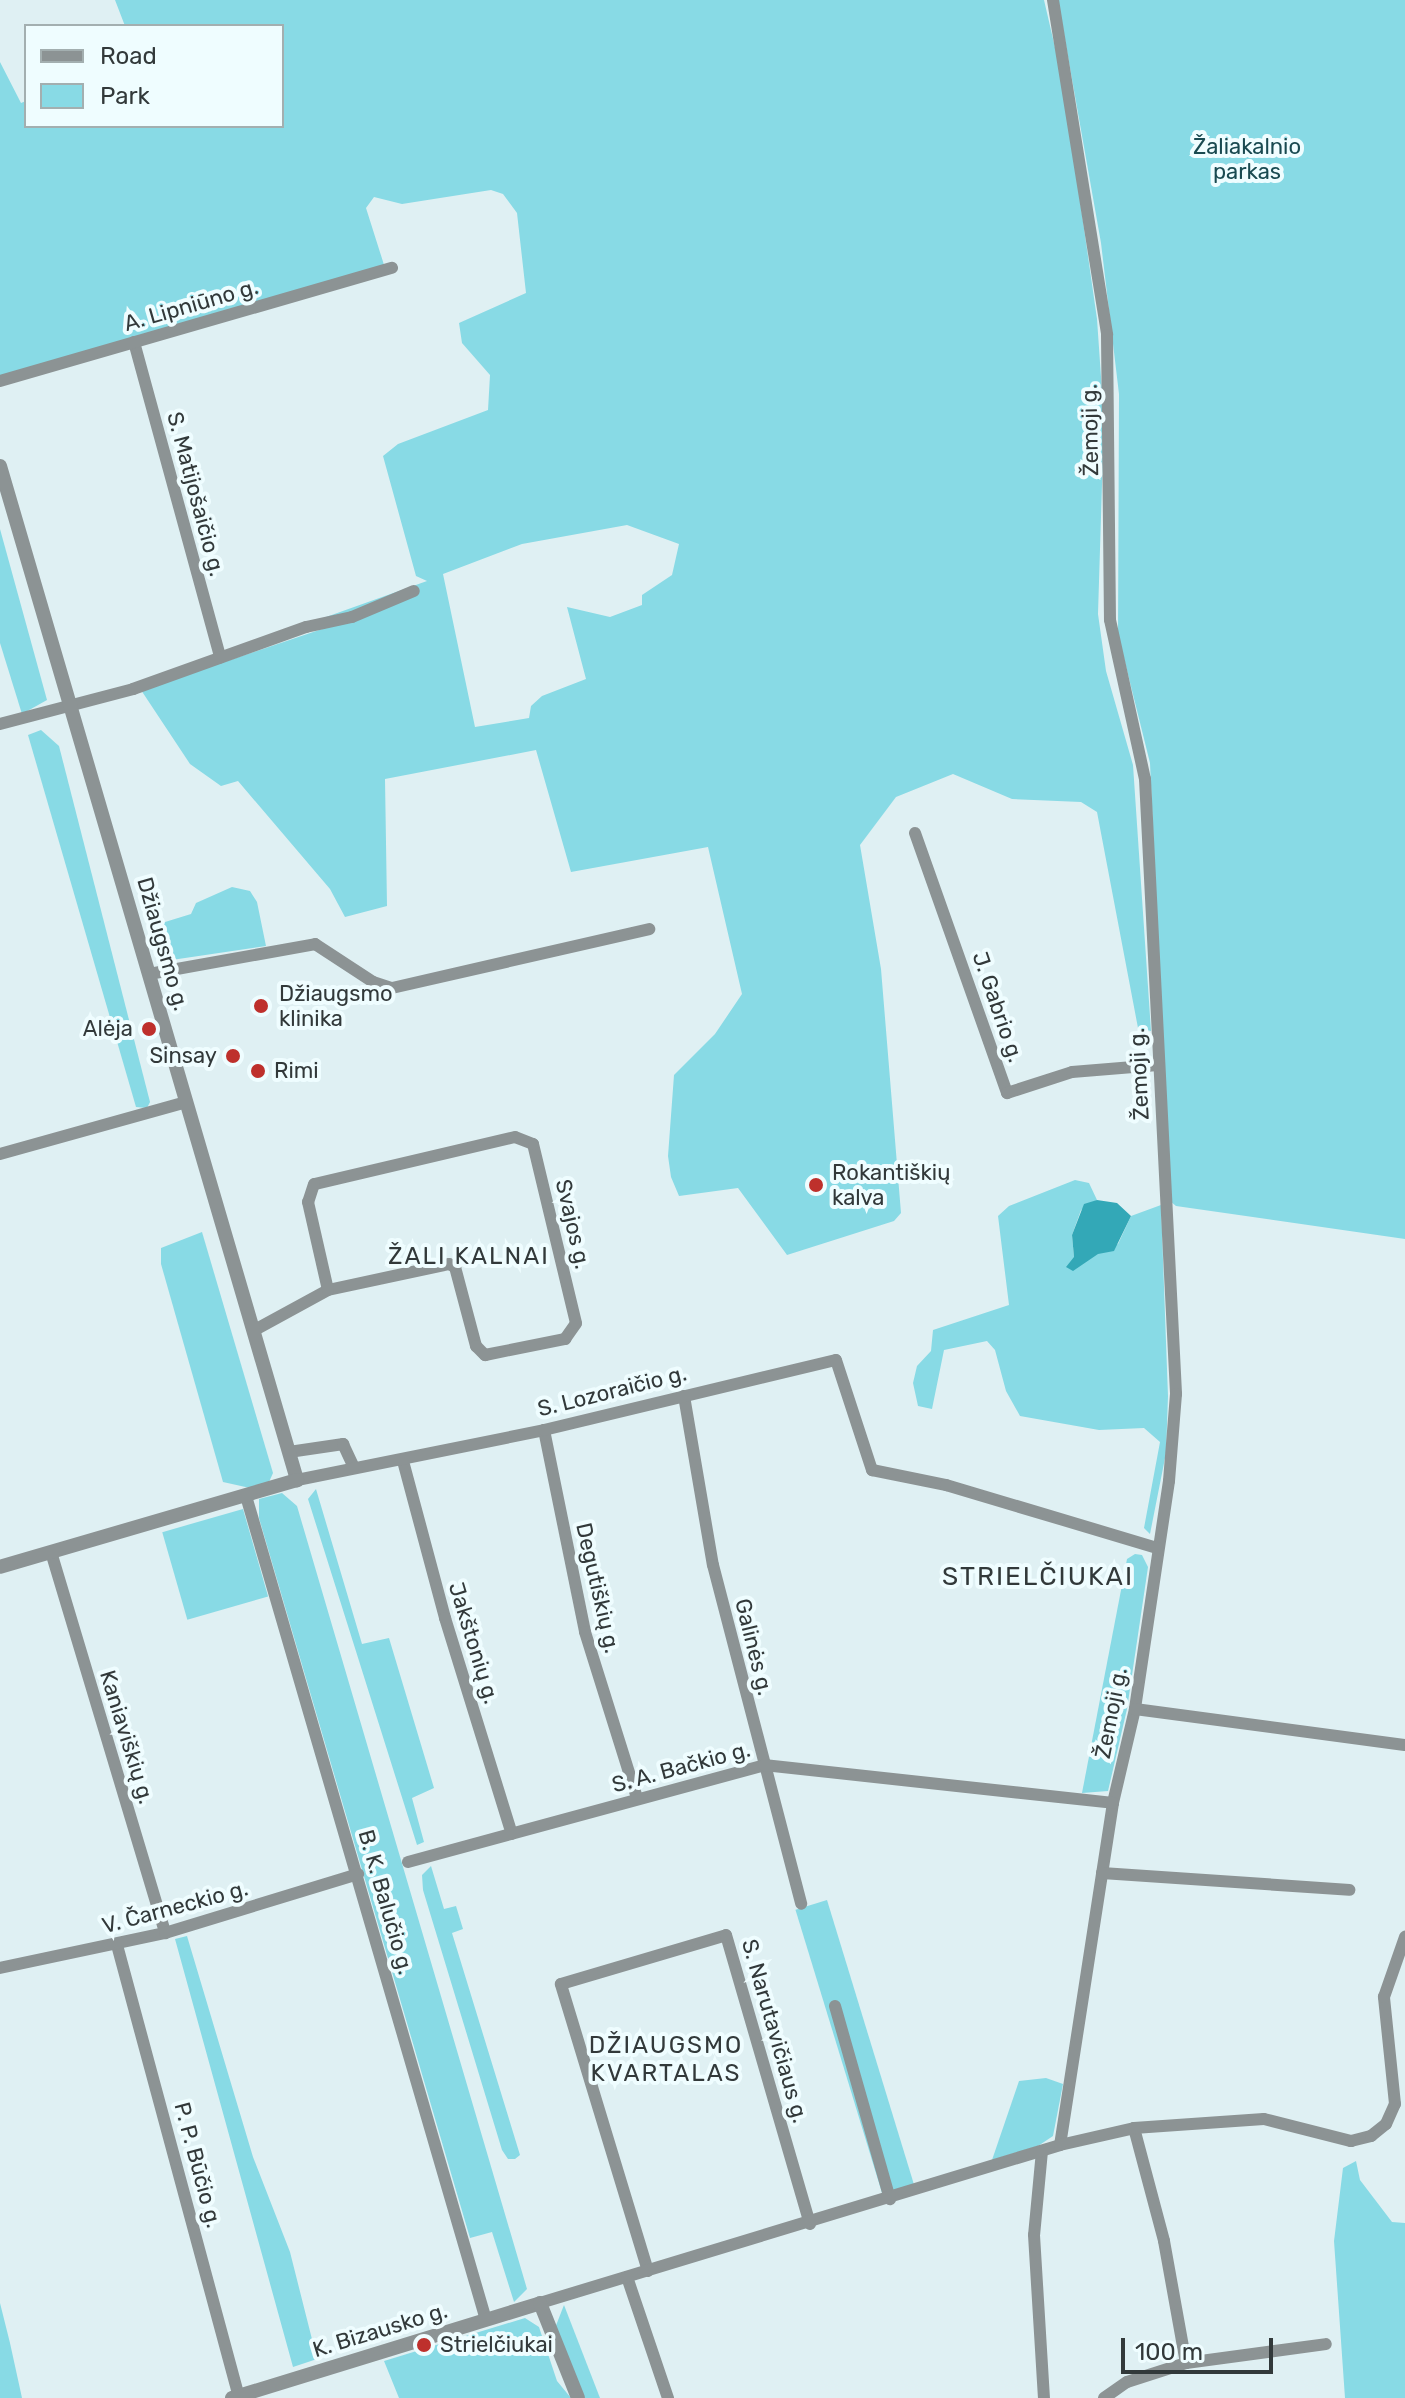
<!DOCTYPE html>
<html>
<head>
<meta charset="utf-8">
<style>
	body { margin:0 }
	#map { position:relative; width:1405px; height:2398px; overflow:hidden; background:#dff0f3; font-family:Rubik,sans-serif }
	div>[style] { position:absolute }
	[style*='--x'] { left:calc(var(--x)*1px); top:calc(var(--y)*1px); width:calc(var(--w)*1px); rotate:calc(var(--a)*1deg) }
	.green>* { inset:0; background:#88dae5; transform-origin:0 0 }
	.water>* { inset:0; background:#33a8b7 }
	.minor>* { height:12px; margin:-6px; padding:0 6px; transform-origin:6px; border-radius:6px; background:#8c9394 }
	.tertiary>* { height:14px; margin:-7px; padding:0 7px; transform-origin:7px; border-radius:7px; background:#8c9394 }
	.dots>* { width:22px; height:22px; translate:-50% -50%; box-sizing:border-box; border:4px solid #effdff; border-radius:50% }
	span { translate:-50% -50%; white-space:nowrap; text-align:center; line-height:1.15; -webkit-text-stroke:8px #effdff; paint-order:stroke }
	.park-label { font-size:22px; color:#194a51 }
	.street-label { font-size:22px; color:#32393a }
	.poi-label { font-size:22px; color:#32393a }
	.left { translate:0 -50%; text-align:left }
	.right { translate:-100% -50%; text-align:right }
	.neighbourhood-label { font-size:24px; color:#32393a; letter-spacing:2px }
	.quarter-label { font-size:26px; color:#32393a; letter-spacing:2px }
	.legend { position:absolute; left:24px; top:24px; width:260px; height:104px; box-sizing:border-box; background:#effdff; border:2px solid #a3afb0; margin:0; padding:10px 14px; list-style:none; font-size:24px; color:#32393a }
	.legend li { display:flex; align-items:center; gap:16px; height:40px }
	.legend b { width:40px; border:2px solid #a3afb0 }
	.scale { position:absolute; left:1121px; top:2338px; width:152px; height:36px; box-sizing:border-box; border:4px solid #32393a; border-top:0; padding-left:10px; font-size:24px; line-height:28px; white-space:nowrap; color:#32393a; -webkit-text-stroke:6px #effdff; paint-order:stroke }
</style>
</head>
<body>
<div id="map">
	<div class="green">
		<div style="clip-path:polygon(evenodd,115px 0,1044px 0,1063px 82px,1097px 319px,1104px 420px,1098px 614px,1106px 671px,1133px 765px,1151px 1031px,1138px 1028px,1097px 812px,1081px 802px,1012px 799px,953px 774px,896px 797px,860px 845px,881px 969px,901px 1213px,894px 1221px,787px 1255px,738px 1188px,679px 1196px,671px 1177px,668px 1156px,674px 1075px,715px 1034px,742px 994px,708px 847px,571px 872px,536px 750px,385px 779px,387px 906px,345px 917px,330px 889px,238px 781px,221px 786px,190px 764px,141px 690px,328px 627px,326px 617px,427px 581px,416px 576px,383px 456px,398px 444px,488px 410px,490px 375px,462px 343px,459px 323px,526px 293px,517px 213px,503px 194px,491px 190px,402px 204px,374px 197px,366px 208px,385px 268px,0 376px,0 62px,21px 103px,26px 101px,26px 126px,282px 126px,282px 26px,125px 26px,115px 0,627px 525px,679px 544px,672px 575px,642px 595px,642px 605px,610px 617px,567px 607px,586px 679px,542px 696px,531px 706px,529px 718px,475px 727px,443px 574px,522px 544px,627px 525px)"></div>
		<div style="clip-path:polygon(1058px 0,1405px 0,1405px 1239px,1176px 1206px,1170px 1201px,1150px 763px,1118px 634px,1119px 394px,1101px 243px)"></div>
		<div style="clip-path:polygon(0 529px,47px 700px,22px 714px,0 643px)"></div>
		<div style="clip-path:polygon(41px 730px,59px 746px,150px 1102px,147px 1108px,136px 1107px,28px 735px)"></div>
		<div style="clip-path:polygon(232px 887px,250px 891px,257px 902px,266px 946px,158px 962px,152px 926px,191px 914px,196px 903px)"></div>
		<div style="clip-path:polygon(1075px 1180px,1089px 1183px,1097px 1200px,1081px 1210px,1072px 1235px,1074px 1257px,1118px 1244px,1131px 1216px,1161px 1205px,1168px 1396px,1166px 1453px,1150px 1534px,1144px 1528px,1160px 1442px,1144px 1428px,1099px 1430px,1020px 1416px,1006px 1391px,995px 1350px,987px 1341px,944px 1350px,932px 1409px,918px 1406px,913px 1383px,917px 1366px,931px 1351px,933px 1330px,1009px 1305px,998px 1216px,1009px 1206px)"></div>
		<div style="clip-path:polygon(202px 1232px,273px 1473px,269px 1482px,250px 1488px,223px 1482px,161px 1264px,161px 1248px)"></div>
		<div style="clip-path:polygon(316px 1489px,362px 1644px,389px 1638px,434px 1788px,412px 1798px,424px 1842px,417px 1845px,308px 1499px)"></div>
		<div style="clip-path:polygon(282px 1493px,297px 1506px,527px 2289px,514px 2302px,492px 2232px,470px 2238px,259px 1518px,259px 1499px)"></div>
		<div style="left:243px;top:1509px;width:91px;height:84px;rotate:74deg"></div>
		<div style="clip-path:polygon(1135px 1554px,1142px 1555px,1148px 1567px,1127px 1709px,1108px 1791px,1082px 1793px,1127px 1559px)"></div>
		<div style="clip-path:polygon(431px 1866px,444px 1909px,456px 1906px,463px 1929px,452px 1933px,520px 2155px,515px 2159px,508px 2159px,502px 2150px,423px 1890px,422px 1875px)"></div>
		<div style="left:827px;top:1900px;width:298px;height:33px;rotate:73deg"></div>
		<div style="clip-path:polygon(187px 1936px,253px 2157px,290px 2252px,317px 2359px,293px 2367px,175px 1939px)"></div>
		<div style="clip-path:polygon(1046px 2078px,1063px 2084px,1053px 2136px,1038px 2146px,992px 2160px,1019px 2081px)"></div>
		<div style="clip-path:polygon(1356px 2161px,1360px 2180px,1392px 2222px,1405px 2223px,1405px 2398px,1345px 2398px,1334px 2241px,1343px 2168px)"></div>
		<div style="clip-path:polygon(0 2303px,10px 2343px,22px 2398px,0 2398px)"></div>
		<div style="clip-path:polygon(564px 2305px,600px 2398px,584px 2398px,555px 2328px)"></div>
		<div style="clip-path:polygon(525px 2318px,539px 2327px,557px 2381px,571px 2398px,399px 2398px,384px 2361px)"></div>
	</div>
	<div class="water">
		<div style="clip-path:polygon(1097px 1200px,1117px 1203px,1131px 1216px,1114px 1251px,1098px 1254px,1073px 1271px,1066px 1267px,1074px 1257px,1072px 1235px,1084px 1204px)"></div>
	</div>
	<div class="minor">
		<div style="--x:1053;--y:0;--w:339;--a:80.8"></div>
		<div style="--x:1107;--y:335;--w:285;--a:89.4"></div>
		<div style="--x:1110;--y:620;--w:163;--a:77.6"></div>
		<div style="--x:1145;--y:779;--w:616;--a:87.11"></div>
		<div style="--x:1176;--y:1394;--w:87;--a:94.6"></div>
		<div style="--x:1169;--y:1481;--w:231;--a:98.5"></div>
		<div style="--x:1135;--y:1709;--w:97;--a:103.2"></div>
		<div style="--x:1113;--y:1803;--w:346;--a:98.8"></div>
		<div style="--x:134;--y:342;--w:327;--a:74.7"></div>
		<div style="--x:0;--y:381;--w:408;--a:-16.1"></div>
		<div style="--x:0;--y:724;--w:138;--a:-14.7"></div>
		<div style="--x:133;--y:689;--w:184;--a:-19.7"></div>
		<div style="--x:306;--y:627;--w:47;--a:-12.3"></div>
		<div style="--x:352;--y:617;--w:67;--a:-22.8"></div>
		<div style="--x:915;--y:833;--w:276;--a:70.5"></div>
		<div style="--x:1007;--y:1093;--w:68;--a:-17.9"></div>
		<div style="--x:1072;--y:1072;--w:86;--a:-4.7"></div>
		<div style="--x:149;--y:974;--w:169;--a:-10.2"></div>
		<div style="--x:315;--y:944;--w:69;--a:33.2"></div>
		<div style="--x:373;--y:982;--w:20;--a:18"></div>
		<div style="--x:392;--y:988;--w:264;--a:-12.9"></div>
		<div style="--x:0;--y:1154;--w:193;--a:-15.6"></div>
		<div style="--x:253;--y:1331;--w:85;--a:-28.7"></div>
		<div style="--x:328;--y:1290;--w:124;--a:-12.1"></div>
		<div style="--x:449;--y:1264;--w:7;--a:27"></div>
		<div style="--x:455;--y:1267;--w:82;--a:75.1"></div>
		<div style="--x:476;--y:1346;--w:13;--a:45"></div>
		<div style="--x:485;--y:1355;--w:82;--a:-11.3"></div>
		<div style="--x:565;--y:1339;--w:19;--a:-55"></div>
		<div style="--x:576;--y:1323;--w:184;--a:-103.5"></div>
		<div style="--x:533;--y:1144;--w:19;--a:-159"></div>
		<div style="--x:515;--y:1137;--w:206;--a:166.8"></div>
		<div style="--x:314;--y:1184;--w:19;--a:108"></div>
		<div style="--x:308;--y:1202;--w:90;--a:77.2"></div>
		<div style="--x:684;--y:1396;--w:171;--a:80.3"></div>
		<div style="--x:713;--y:1565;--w:350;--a:75.4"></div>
		<div style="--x:544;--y:1430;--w:206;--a:78.5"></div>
		<div style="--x:585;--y:1632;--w:174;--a:72.6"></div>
		<div style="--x:289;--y:1452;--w:55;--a:-8.4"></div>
		<div style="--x:343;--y:1444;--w:26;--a:65"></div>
		<div style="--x:403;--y:1461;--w:163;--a:75"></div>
		<div style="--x:445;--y:1618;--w:226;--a:72.8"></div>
		<div style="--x:297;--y:1480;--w:252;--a:-11.4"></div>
		<div style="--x:544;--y:1430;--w:300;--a:-13.5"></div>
		<div style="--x:836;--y:1360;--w:116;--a:71.9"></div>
		<div style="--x:872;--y:1470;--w:76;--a:11.5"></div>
		<div style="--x:946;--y:1485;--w:221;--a:16.6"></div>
		<div style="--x:246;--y:1496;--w:858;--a:73.76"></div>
		<div style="--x:51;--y:1552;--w:398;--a:73.3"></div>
		<div style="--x:1135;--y:1709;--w:272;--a:7.6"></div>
		<div style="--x:408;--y:1862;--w:369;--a:-15.2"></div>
		<div style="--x:764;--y:1765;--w:351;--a:6.2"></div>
		<div style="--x:1102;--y:1873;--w:248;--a:3.9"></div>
		<div style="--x:117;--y:1945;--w:467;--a:74.9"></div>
		<div style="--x:0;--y:1968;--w:169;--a:-12"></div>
		<div style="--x:165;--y:1933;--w:202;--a:-17"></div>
		<div style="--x:835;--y:2006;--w:201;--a:74.1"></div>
		<div style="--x:1134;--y:2128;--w:117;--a:75.1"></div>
		<div style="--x:1164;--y:2241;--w:124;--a:79.8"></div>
		<div style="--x:1042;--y:2151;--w:84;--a:95.4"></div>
		<div style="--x:1034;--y:2235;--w:163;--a:86.5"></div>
		<div style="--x:648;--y:2271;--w:300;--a:-106.9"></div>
		<div style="--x:561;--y:1984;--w:172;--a:-16.5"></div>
		<div style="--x:726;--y:1935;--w:301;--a:73.8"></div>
		<div style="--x:627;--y:2277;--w:128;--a:71.3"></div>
		<div style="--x:540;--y:2303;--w:543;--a:-16.9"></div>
		<div style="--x:1060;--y:2145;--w:76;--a:-12.9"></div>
		<div style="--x:1134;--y:2128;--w:130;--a:-4"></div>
		<div style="--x:1264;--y:2119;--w:90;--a:14.2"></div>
		<div style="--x:1351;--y:2141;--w:21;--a:-14"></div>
		<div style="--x:1371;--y:2136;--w:19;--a:-39"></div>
		<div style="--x:1386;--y:2124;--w:22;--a:-66"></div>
		<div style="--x:1395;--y:2104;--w:108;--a:-95.9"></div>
		<div style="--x:1384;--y:1997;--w:64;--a:-70.7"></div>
		<div style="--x:1104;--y:2398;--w:28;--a:-35"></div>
		<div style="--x:1127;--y:2382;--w:62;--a:-17.9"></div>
		<div style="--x:1186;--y:2363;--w:141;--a:-7.7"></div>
	</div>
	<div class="tertiary">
		<div style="--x:0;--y:466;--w:1057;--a:73.67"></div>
		<div style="--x:297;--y:1480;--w:309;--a:163.7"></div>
		<div style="--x:232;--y:2398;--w:322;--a:-17.1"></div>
		<div style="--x:540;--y:2303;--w:102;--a:68.2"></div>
	</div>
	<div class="dots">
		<div style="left:261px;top:1006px;background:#be302c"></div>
		<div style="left:149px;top:1029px;background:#be302c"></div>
		<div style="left:233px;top:1056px;background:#be302c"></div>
		<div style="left:258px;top:1071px;background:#be302c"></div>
		<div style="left:816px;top:1185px;background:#be302c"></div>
		<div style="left:424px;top:2345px;background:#be302c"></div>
	</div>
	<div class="park-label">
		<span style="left:1247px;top:159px">Žaliakalnio<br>parkas</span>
	</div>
	<div class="street-label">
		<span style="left:191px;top:305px;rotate:-16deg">A. Lipniūno g.</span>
		<span style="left:1090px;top:430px;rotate:-91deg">Žemoji g.</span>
		<span style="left:196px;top:494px;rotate:75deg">S. Matijošaičio g.</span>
		<span style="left:163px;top:944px;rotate:74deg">Džiaugsmo g.</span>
		<span style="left:998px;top:1007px;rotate:71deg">J. Gabrio g.</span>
		<span style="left:1139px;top:1074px;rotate:-93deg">Žemoji g.</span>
		<span style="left:573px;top:1224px;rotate:77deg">Svajos g.</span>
		<span style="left:612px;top:1391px;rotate:-14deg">S. Lozoraičio g.</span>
		<span style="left:598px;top:1588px;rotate:77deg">Degutiškių g.</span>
		<span style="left:474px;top:1643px;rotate:73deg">Jakštonių g.</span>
		<span style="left:754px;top:1647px;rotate:76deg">Galinės g.</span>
		<span style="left:1111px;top:1713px;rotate:-79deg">Žemoji g.</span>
		<span style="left:127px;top:1737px;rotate:73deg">Kaniaviškių g.</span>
		<span style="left:681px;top:1767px;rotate:-15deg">S. A. Bačkio g.</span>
		<span style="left:386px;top:1902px;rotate:74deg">B. K. Balučio g.</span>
		<span style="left:175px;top:1907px;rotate:-15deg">V. Čarneckio g.</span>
		<span style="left:775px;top:2031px;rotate:74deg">S. Narutavičiaus g.</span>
		<span style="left:198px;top:2165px;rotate:75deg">P. P. Būčio g.</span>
		<span style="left:380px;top:2330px;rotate:-17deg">K. Bizausko g.</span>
	</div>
	<div class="poi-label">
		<span class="left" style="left:279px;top:1006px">Džiaugsmo<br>klinika</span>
		<span class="right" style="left:133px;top:1029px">Alėja</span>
		<span class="right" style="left:217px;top:1056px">Sinsay</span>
		<span class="left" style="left:274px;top:1071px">Rimi</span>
		<span class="left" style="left:832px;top:1185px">Rokantiškių<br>kalva</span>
		<span class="left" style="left:440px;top:2345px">Strielčiukai</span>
	</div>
	<div class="neighbourhood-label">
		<span style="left:469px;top:1257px">ŽALI KALNAI</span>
		<span style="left:666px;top:2060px">DŽIAUGSMO<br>KVARTALAS</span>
	</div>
	<div class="quarter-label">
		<span style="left:1038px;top:1577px">STRIELČIUKAI</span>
	</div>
	<ul class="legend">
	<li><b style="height:10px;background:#8c9394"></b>Road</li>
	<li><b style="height:22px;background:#88dae5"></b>Park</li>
	</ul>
	<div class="scale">100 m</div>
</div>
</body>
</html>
